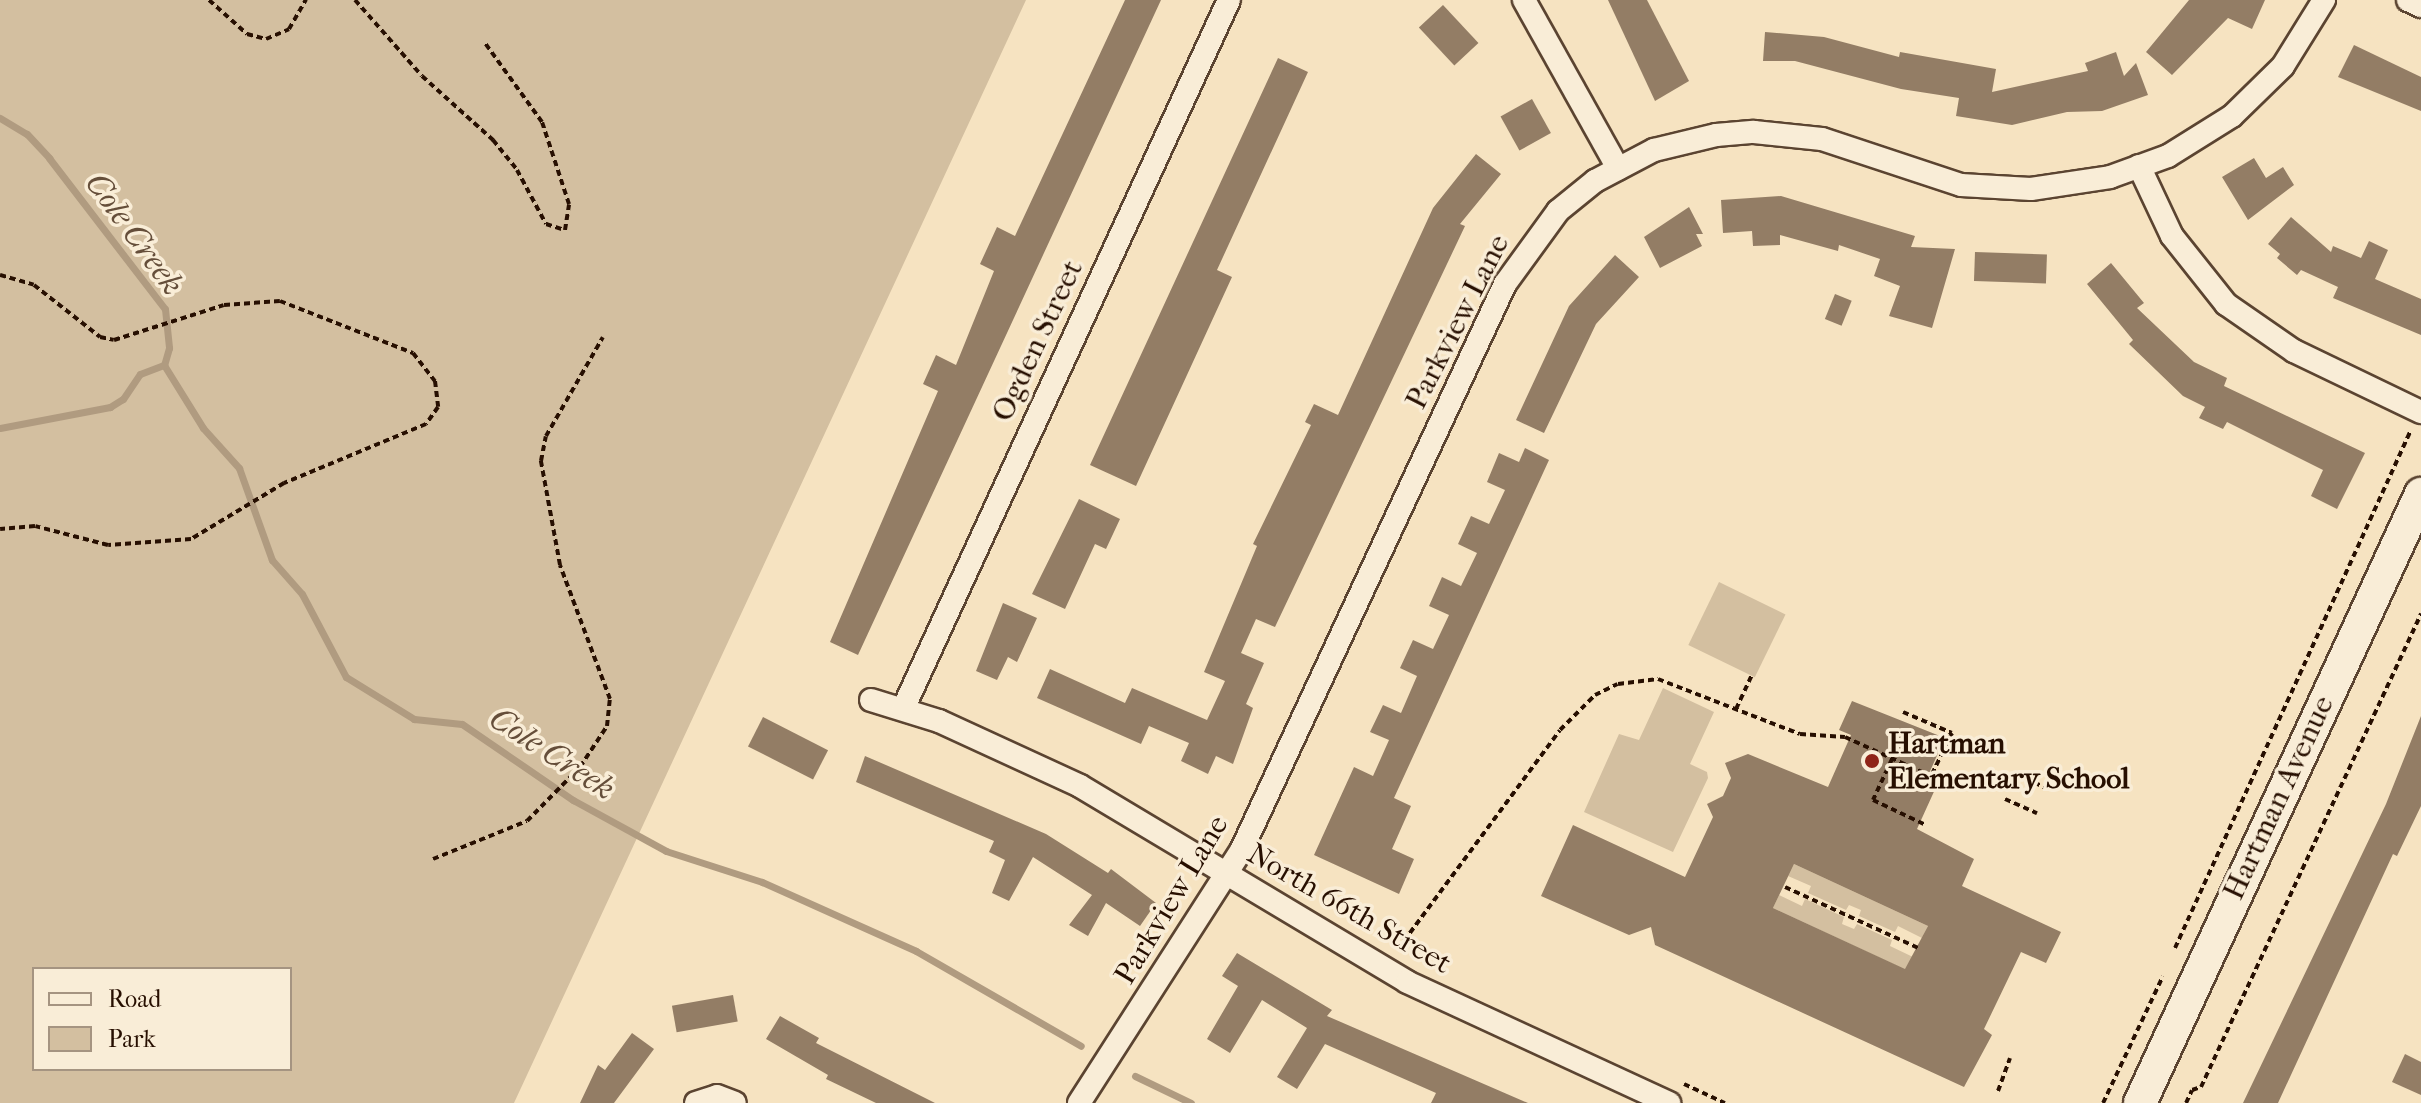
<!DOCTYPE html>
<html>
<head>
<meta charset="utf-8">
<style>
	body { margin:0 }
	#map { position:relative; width:2421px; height:1103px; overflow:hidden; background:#f6e3c1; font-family:"IM FELL French Canon",serif }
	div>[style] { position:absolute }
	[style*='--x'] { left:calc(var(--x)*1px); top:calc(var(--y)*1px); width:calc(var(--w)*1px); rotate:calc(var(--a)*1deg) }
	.green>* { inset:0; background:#d3bfa0; transform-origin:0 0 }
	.stream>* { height:7px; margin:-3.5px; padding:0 3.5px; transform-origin:3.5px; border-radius:3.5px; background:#b09b80 }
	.building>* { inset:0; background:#937d65; transform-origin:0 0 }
	.path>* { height:4px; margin-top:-2px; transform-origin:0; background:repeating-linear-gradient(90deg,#270f01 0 6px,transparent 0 10px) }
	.roads { filter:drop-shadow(2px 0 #5b4431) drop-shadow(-2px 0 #5b4431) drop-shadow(0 2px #5b4431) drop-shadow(0 -2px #5b4431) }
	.minor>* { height:22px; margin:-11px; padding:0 11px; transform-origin:11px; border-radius:11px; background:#f9edd7 }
	.secondary>* { height:32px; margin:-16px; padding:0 16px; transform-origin:16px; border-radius:16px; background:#f9edd7 }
	.dots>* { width:22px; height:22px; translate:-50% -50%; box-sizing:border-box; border:4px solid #f9edd7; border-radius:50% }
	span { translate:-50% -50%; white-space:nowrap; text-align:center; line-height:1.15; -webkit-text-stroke:7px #f9edd7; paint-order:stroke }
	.street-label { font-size:30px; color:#270f01 }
	.poi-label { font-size:30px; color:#270f01; font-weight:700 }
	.left { translate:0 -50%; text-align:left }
	.water-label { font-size:32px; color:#654e3a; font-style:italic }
	.legend { position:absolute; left:32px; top:967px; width:260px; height:104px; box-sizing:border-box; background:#f9edd7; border:2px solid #a59481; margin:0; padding:10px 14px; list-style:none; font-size:24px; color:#270f01 }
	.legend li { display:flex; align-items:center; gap:16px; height:40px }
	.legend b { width:40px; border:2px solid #a59481 }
</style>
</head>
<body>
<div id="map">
	<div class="green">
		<div style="clip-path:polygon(evenodd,0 0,1026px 0,514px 1103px,0 1103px,0 0,34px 969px,290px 969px,290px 1069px,34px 1069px,34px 969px)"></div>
		<div style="left:1719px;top:582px;width:74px;height:70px;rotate:26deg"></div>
		<div style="clip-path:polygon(1663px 688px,1714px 712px,1690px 764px,1707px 772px,1708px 778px,1673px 852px,1584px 812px,1619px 734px,1639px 740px)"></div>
		<div style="clip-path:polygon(1794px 864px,1928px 926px,1922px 938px,1898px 926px,1895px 932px,1859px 916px,1861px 910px,1849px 905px,1846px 910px,1808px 893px,1811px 886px,1788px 876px)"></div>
		<div style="clip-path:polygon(1779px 895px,1802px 906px,1805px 899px,1844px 917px,1842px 924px,1854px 929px,1857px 924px,1892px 940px,1890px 946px,1913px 957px,1906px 970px,1773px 908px)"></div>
	</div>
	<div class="stream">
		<div style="--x:0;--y:118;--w:31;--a:31"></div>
		<div style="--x:27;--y:134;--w:33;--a:47"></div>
		<div style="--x:49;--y:158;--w:190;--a:52.5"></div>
		<div style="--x:165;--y:309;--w:39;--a:84"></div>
		<div style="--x:169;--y:348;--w:18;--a:106"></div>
		<div style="--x:164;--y:365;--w:74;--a:58.2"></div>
		<div style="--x:203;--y:428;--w:54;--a:48"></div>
		<div style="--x:239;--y:468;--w:98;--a:70.3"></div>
		<div style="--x:272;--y:560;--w:45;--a:48.6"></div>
		<div style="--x:302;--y:594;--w:94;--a:62.1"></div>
		<div style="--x:346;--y:677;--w:80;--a:31.7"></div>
		<div style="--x:414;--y:719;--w:48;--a:5.9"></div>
		<div style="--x:462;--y:724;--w:135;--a:34.4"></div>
		<div style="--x:573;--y:800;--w:106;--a:28.7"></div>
		<div style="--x:666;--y:851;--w:101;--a:17.9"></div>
		<div style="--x:762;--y:882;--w:169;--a:24.1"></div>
		<div style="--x:916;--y:951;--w:190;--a:29.9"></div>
		<div style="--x:0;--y:428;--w:112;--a:-10.8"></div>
		<div style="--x:110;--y:407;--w:15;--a:-32"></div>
		<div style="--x:123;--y:399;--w:30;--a:-56"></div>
		<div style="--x:140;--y:374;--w:26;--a:-21"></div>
		<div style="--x:1135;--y:1076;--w:62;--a:25.7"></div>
	</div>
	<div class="building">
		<div style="clip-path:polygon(1125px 0,1161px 0,858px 655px,830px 642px,938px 391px,923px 384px,936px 355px,956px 365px,994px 271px,980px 264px,997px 227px,1015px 236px)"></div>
		<div style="clip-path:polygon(1608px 0,1647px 0,1689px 81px,1655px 101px)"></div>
		<div style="clip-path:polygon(2189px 0,2265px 0,2252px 29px,2228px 18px,2172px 75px,2146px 52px)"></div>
		<div style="left:1443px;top:5px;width:52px;height:33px;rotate:47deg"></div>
		<div style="clip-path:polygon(1765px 32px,1824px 37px,1899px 57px,1900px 52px,1996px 69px,1992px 92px,2088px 71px,2085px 63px,2116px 52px,2124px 76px,2136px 63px,2148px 95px,2102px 111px,2067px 112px,2012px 125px,1956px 116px,1959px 98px,1901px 89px,1795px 61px,1763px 61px)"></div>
		<div style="clip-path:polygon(2354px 45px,2421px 77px,2421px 111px,2338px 77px)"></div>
		<div style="clip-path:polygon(1278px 58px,1308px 72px,1217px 270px,1232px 277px,1136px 486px,1090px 465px)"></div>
		<div style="left:1532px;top:99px;width:39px;height:36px;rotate:61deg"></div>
		<div style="clip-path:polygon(1476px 154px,1501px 174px,1460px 224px,1465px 226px,1275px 627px,1256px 619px,1241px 653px,1264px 663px,1246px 704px,1253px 708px,1233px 764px,1216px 756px,1208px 774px,1181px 761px,1189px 743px,1149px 726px,1141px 744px,1037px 698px,1050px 669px,1125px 703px,1132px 688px,1207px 720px,1225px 681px,1204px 672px,1257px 546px,1253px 544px,1311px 425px,1305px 422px,1314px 404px,1338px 415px,1433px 208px)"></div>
		<div style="clip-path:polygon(2254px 158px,2266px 178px,2283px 167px,2294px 185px,2248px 220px,2222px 177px)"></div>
		<div style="clip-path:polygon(1781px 196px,1915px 236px,1911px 247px,1955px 249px,1932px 328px,1889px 316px,1900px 286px,1874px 276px,1880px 259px,1839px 245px,1838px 251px,1780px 235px,1780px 245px,1753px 246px,1752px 231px,1723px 233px,1721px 200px)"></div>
		<div style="clip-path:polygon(1689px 207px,1703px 234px,1696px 234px,1702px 246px,1660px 268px,1644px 237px)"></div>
		<div style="clip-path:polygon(2291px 217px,2331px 252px,2333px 246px,2361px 258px,2369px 241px,2388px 250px,2375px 279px,2421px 299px,2421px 335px,2333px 298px,2338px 287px,2301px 270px,2297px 275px,2277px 258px,2280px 254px,2268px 244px)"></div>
		<div style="left:1975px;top:252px;width:72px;height:29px;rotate:2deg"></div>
		<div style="clip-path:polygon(1615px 255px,1639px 277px,1596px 324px,1544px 433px,1516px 420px,1569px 306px)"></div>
		<div style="clip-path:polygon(2111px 263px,2144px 303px,2137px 308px,2194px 362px,2227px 378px,2224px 386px,2365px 453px,2337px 509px,2311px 496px,2323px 470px,2227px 422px,2223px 429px,2199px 418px,2205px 407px,2183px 396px,2129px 344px,2133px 340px,2087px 284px)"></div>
		<div style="left:1835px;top:294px;width:18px;height:27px;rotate:22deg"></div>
		<div style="clip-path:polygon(1525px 448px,1549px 460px,1394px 798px,1411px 806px,1392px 849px,1414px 859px,1399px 894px,1314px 855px,1354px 767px,1373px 776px,1389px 740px,1370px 732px,1383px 705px,1401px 713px,1417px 676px,1400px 668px,1413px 640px,1433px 649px,1449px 615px,1429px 606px,1442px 577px,1461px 586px,1477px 553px,1458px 544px,1471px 516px,1489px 524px,1505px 490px,1487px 482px,1499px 453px,1519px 462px)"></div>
		<div style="clip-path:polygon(1079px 499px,1120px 519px,1106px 549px,1095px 544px,1065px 609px,1032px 594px)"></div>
		<div style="clip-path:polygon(1003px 603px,1037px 618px,1017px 662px,1008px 657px,997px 680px,976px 671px)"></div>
		<div style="clip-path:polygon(evenodd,1852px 701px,1945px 738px,1926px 780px,1937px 785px,1917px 829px,1974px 859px,1962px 886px,2061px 932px,2046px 963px,2021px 952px,1984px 1029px,1992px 1035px,1964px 1087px,1655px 945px,1651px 927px,1629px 935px,1541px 896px,1573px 825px,1685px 877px,1713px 817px,1707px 804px,1723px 796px,1731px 778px,1725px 763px,1748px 754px,1828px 787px,1851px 735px,1839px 730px,1852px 701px,1794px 864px,1928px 926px,1905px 969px,1773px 908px,1794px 864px)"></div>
		<div style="clip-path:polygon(2421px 716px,2421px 806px,2397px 856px,2393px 854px,2278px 1103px,2243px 1103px,2386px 804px)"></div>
		<div style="left:763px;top:717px;width:73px;height:33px;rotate:27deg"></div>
		<div style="clip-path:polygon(865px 756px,1046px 834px,1108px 873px,1111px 869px,1156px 903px,1140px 926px,1106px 903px,1088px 936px,1069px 925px,1092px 895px,1033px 857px,1009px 901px,992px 893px,1005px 860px,989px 852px,994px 841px,856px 782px)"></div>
		<div style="clip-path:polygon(1237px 953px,1332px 1010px,1327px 1016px,1528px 1103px,1431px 1103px,1436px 1093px,1325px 1044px,1297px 1089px,1277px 1077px,1307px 1028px,1262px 1000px,1230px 1053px,1207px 1039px,1238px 986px,1222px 976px)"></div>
		<div style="left:733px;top:995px;width:27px;height:62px;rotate:80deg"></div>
		<div style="clip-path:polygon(780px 1016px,819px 1038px,816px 1043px,935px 1103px,876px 1103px,826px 1079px,828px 1075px,766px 1039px)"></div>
		<div style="clip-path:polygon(632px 1033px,654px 1049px,614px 1103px,580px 1103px,598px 1065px,605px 1070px)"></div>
		<div style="clip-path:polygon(2405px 1054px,2421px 1062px,2421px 1095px,2392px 1082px)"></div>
	</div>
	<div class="path">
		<div style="--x:209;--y:0;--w:51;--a:41.8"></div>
		<div style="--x:247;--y:34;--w:20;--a:15"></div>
		<div style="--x:266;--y:39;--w:25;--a:-23"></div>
		<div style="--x:289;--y:29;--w:34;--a:-60"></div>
		<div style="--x:355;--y:0;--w:101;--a:48.6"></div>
		<div style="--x:422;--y:76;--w:96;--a:42"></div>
		<div style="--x:493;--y:140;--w:38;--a:51"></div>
		<div style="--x:517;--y:170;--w:61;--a:61.8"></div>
		<div style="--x:546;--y:224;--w:20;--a:18"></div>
		<div style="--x:565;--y:230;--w:26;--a:-81"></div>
		<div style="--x:569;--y:204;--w:86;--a:-108.2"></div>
		<div style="--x:542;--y:122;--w:97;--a:-125.8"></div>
		<div style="--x:0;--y:275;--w:35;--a:16"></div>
		<div style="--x:34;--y:285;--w:84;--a:38.2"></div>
		<div style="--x:100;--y:337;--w:14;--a:12"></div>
		<div style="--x:114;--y:340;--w:115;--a:-17.7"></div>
		<div style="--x:224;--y:305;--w:56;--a:-4.1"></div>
		<div style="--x:280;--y:301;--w:143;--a:21.4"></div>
		<div style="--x:413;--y:353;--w:36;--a:52"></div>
		<div style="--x:435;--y:381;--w:26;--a:83"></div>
		<div style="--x:438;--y:407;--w:21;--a:125"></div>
		<div style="--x:426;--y:424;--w:154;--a:157.4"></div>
		<div style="--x:284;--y:483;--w:109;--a:148.9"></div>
		<div style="--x:191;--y:539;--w:83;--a:175.9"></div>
		<div style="--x:108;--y:545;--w:75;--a:-165.4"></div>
		<div style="--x:35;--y:526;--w:35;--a:175"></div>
		<div style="--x:1736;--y:709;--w:38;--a:-65"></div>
		<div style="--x:1903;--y:712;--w:53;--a:23.2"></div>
		<div style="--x:1952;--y:733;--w:48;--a:116"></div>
		<div style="--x:1892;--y:759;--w:45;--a:114.9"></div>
		<div style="--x:1873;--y:800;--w:59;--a:25.3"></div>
		<div style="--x:2016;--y:774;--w:35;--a:25"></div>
		<div style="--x:2005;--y:799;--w:35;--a:24"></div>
		<div style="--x:433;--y:859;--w:101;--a:-22"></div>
		<div style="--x:527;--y:821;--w:76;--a:-45.5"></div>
		<div style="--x:580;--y:767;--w:49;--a:-56.6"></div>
		<div style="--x:607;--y:726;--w:27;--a:-84"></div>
		<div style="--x:610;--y:699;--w:143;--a:-110.5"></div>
		<div style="--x:560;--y:565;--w:106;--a:-100.4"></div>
		<div style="--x:541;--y:461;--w:25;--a:-79"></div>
		<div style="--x:546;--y:436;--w:114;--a:-60.1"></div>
		<div style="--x:1785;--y:887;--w:146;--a:24.6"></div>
		<div style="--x:2175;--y:948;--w:569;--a:-65.51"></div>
		<div style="--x:1398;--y:949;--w:272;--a:-53.5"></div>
		<div style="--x:1560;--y:730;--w:49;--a:-45"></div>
		<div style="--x:1595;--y:695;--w:25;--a:-26"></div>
		<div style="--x:1618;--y:684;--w:40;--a:-7.1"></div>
		<div style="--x:1658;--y:679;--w:152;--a:21.2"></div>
		<div style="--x:1800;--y:734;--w:45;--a:3.8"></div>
		<div style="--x:1845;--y:737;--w:111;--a:24.5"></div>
		<div style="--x:1684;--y:1084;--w:45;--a:24.9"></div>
		<div style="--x:1998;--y:1091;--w:35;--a:-70"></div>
		<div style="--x:2103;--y:1103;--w:140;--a:-64.7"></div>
		<div style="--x:2186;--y:1103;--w:14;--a:-65"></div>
		<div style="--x:2192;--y:1090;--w:9;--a:-18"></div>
		<div style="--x:2201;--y:1087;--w:522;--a:-65.06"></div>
	</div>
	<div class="roads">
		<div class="minor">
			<div style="--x:1524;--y:0;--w:193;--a:60.8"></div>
			<div style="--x:2408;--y:0;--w:14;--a:25"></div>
			<div style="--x:2139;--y:166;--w:77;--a:64.8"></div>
			<div style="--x:2172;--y:236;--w:87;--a:51.5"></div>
			<div style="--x:2226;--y:304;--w:83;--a:34.7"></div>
			<div style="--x:2294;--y:351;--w:141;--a:25.7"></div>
			<div style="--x:871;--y:700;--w:71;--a:17.2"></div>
			<div style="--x:939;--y:721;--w:155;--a:24.7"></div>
			<div style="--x:1080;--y:786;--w:381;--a:30.9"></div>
			<div style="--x:1407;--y:982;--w:289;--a:24.8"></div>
			<div style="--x:903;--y:709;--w:780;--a:-65.31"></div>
			<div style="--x:696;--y:1103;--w:22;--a:-18"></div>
			<div style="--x:717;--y:1096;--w:19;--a:21"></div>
			<div style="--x:1079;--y:1103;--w:302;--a:-57.3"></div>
			<div style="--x:1242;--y:849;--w:623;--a:-65.04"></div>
			<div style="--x:1505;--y:284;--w:90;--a:-54"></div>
			<div style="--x:1558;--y:211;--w:48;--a:-39"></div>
			<div style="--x:1595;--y:181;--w:67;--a:-27.7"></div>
			<div style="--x:1654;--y:150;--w:64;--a:-13.6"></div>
			<div style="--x:1716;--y:135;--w:38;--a:-5"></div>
			<div style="--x:1754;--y:132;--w:68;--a:5.9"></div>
			<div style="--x:1822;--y:139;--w:146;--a:18.3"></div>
			<div style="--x:1961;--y:185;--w:70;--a:3.3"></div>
			<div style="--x:2031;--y:189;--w:80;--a:-8.6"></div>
			<div style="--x:2110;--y:177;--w:62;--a:-19.9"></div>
			<div style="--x:2168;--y:156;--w:75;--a:-32"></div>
			<div style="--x:2232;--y:116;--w:71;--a:-44.4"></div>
			<div style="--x:2283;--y:66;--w:78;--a:-58.2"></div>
		</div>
		<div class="secondary">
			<div style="--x:2140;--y:1103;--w:671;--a:-65.23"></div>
		</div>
	</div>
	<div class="dots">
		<div style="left:1872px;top:761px;background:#8f2418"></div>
	</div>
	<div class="street-label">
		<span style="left:1458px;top:322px;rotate:-63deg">Parkview Lane</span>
		<span style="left:1038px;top:341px;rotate:-65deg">Ogden Street</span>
		<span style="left:2279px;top:798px;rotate:-65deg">Hartman Avenue</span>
		<span style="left:1172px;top:900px;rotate:-59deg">Parkview Lane</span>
		<span style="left:1349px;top:909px;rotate:30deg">North 66th Street</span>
	</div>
	<div class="poi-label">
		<span class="left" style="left:1888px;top:761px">Hartman<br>Elementary School</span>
	</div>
	<div class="water-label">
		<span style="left:134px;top:234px;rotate:54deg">Cole Creek</span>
		<span style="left:552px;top:754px;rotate:33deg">Cole Creek</span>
	</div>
	<ul class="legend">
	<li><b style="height:10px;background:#f9edd7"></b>Road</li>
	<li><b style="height:22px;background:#d3bfa0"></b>Park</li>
	</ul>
</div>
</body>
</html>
